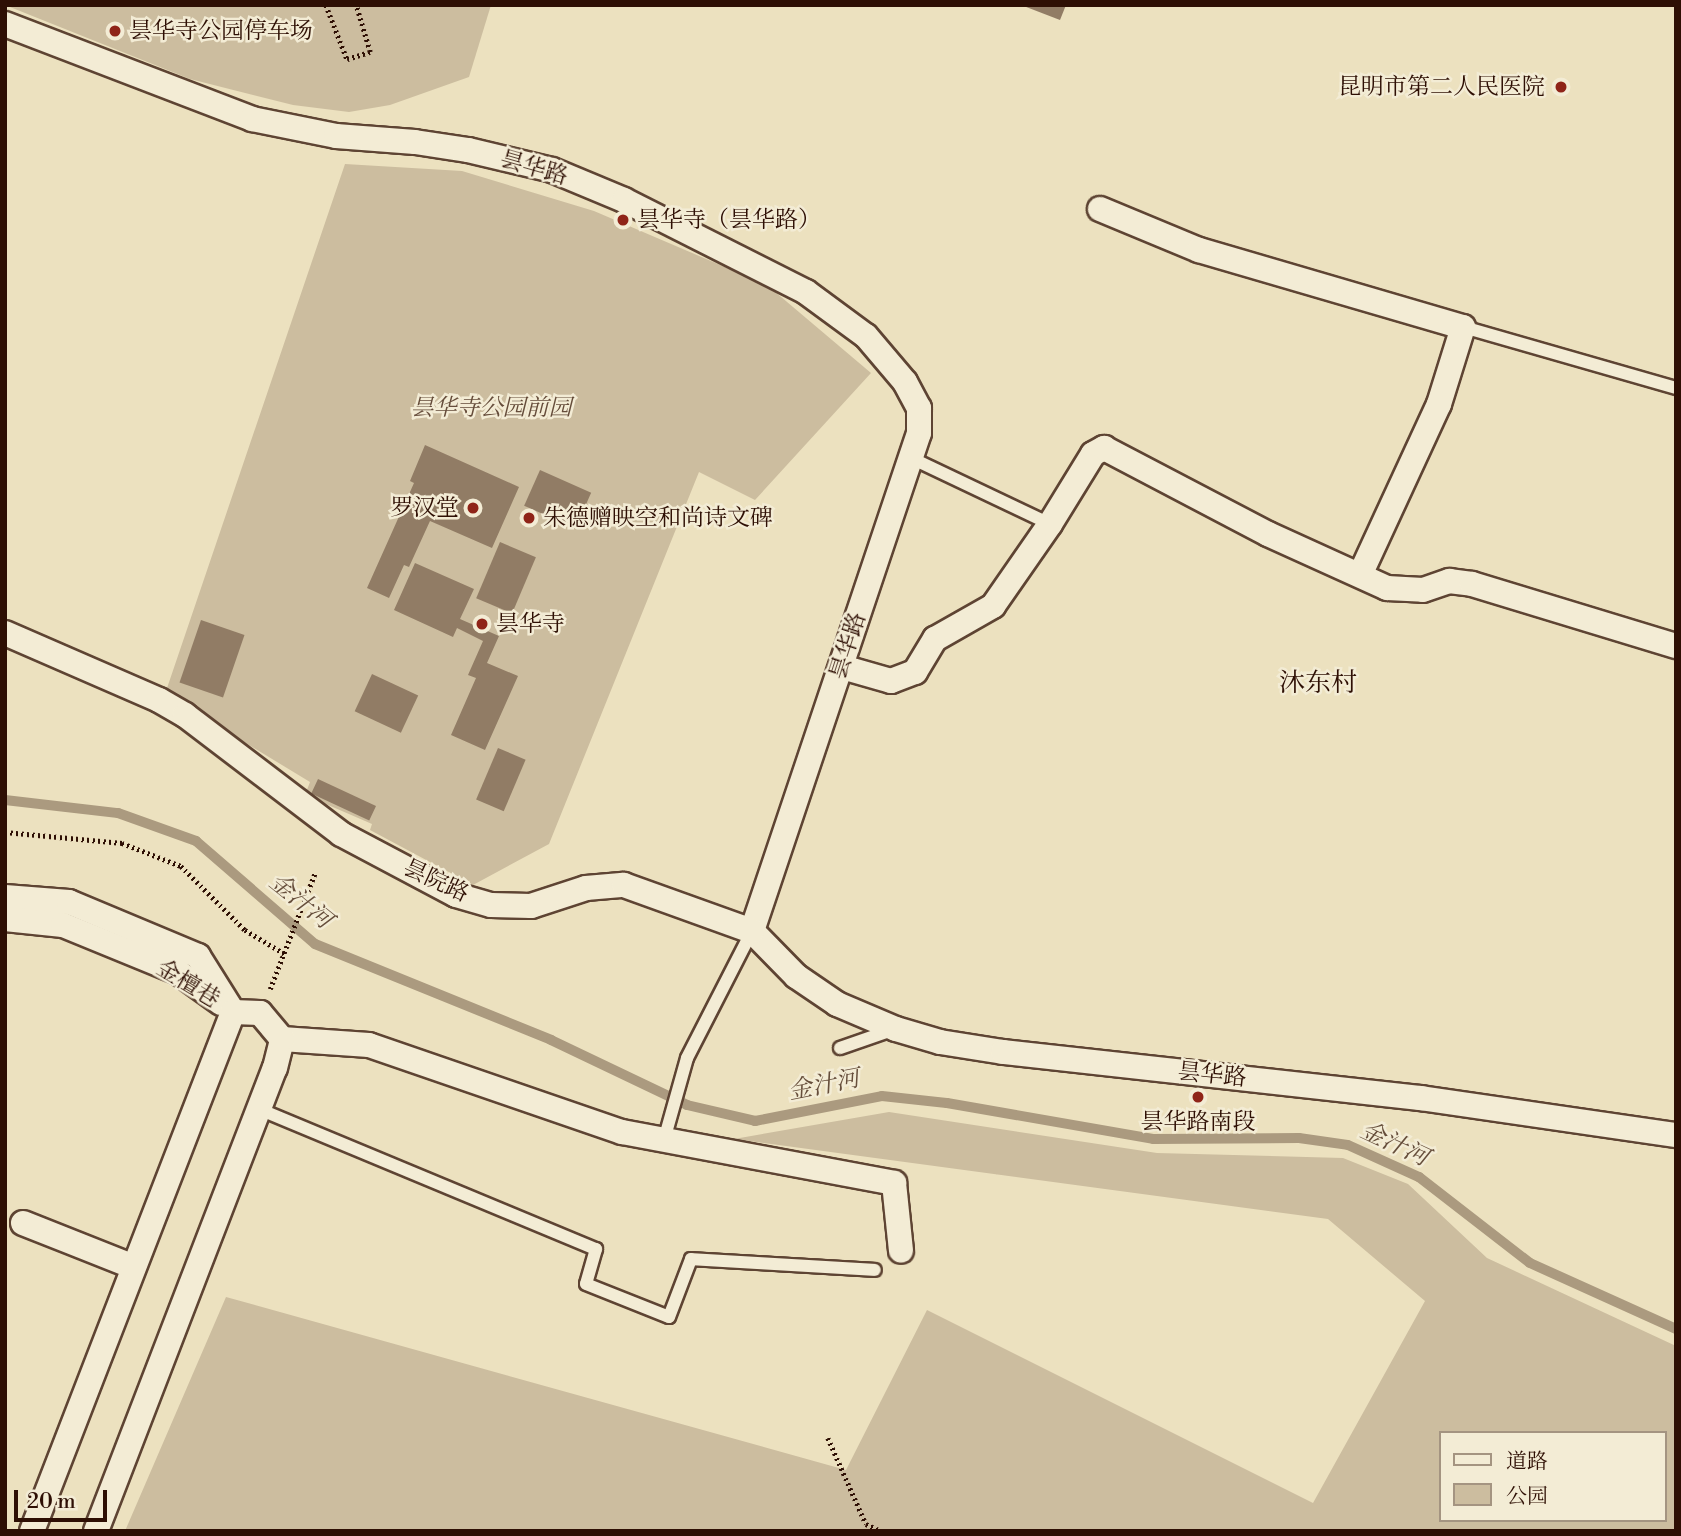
<!DOCTYPE html>
<html>
<head>
<meta charset="utf-8">
<style>
	body { margin:0 }
	#map { position:relative; width:1681px; height:1536px; overflow:hidden; background:#ece1bf; font-family:"Libre Bodoni","Noto Serif SC",serif }
	div>[style] { position:absolute }
	[style*='--x'] { left:calc(var(--x)*1px); top:calc(var(--y)*1px); width:calc(var(--w)*1px); rotate:calc(var(--a)*1deg) }
	.green>* { inset:0; background:#ccbd9f }
	.stream>* { height:10px; margin:-5px; padding:0 5px; transform-origin:5px; border-radius:5px; background:#ab9a7f }
	.building>* { inset:0; background:#917c65; transform-origin:0 0 }
	.path>* { height:4.5px; margin-top:-2.25px; transform-origin:0; background:repeating-linear-gradient(90deg,#2e0f04 0 2px,transparent 0 5.5px) }
	.roads { filter:drop-shadow(2px 0 #5e4433) drop-shadow(-2px 0 #5e4433) drop-shadow(0 2px #5e4433) drop-shadow(0 -2px #5e4433) }
	.service>* { height:12px; margin:-6px; padding:0 6px; transform-origin:6px; border-radius:6px; background:#f3ecd5 }
	.minor>* { height:24px; margin:-12px; padding:0 12px; transform-origin:12px; border-radius:12px; background:#f3ecd5 }
	.dots>* { width:19px; height:19px; translate:-50% -50%; box-sizing:border-box; border:4px solid #f3ecd5; border-radius:50% }
	span { translate:-50% -50%; white-space:nowrap; text-align:center; line-height:1.15; -webkit-text-stroke:5px #f3ecd5; paint-order:stroke }
	.poi-label { font-size:23px; color:#2e0f04 }
	.left { translate:0 -50%; text-align:left }
	.right { translate:-100% -50%; text-align:right }
	.street-label { font-size:23px; color:#2e0f04 }
	.park-label { font-size:23px; color:#654c3a; font-style:italic }
	.water-label { font-size:24px; color:#664e3b; font-style:italic }
	.quarter-label { font-size:26px; color:#2e0f04 }
	.frame { position:absolute; inset:0; border:7px solid #2e0f04; pointer-events:none }
	.legend { position:absolute; left:1439px; top:1431px; width:228px; height:91px; box-sizing:border-box; background:#f3ecd5; border:2px solid #a49481; margin:0; padding:9px 12px; list-style:none; font-size:21px; color:#2e0f04 }
	.legend li { display:flex; align-items:center; gap:14px; height:35px }
	.legend b { width:35px; border:2px solid #a49481 }
	.scale { position:absolute; left:14px; top:1490px; width:93px; height:32px; box-sizing:border-box; border:4px solid #2e0f04; border-top:0; padding-left:9px; font-size:21px; line-height:24px; white-space:nowrap; color:#2e0f04; -webkit-text-stroke:5px #f3ecd5; paint-order:stroke }
</style>
</head>
<body>
<div id="map">
	<div class="green">
		<div style="clip-path:polygon(5px 5px,491px 5px,469px 77px,390px 105px,349px 112px,293px 105px,190px 79px)"></div>
		<div style="clip-path:polygon(345px 164px,462px 171px,594px 211px,767px 285px,871px 373px,755px 500px,699px 472px,549px 844px,473px 885px,370px 830px,372px 824px,305px 795px,310px 782px,165px 694px)"></div>
		<div style="clip-path:polygon(evenodd,889px 1112px,1157px 1153px,1343px 1158px,1408px 1184px,1487px 1258px,1676px 1346px,1676px 1531px,125px 1531px,226px 1297px,846px 1470px,927px 1310px,1313px 1503px,1425px 1301px,1328px 1219px,734px 1139px,889px 1112px,1441px 1433px,1665px 1433px,1665px 1520px,1441px 1520px,1441px 1433px)"></div>
	</div>
	<div class="stream">
		<div style="--x:5;--y:800;--w:114;--a:6.6"></div>
		<div style="--x:118;--y:813;--w:83;--a:19.7"></div>
		<div style="--x:196;--y:841;--w:157;--a:40.9"></div>
		<div style="--x:315;--y:944;--w:255;--a:22.1"></div>
		<div style="--x:551;--y:1040;--w:151;--a:25.5"></div>
		<div style="--x:687;--y:1105;--w:70;--a:13.2"></div>
		<div style="--x:755;--y:1121;--w:129;--a:-11.1"></div>
		<div style="--x:882;--y:1096;--w:65;--a:6.1"></div>
		<div style="--x:947;--y:1103;--w:209;--a:9.9"></div>
		<div style="--x:1153;--y:1139;--w:146;--a:-0.4"></div>
		<div style="--x:1299;--y:1138;--w:49;--a:8.1"></div>
		<div style="--x:1348;--y:1145;--w:78;--a:24.3"></div>
		<div style="--x:1419;--y:1177;--w:140;--a:37.8"></div>
		<div style="--x:1530;--y:1263;--w:160;--a:24.3"></div>
	</div>
	<div class="building">
		<div style="clip-path:polygon(1021px 5px,1066px 5px,1060px 20px)"></div>
		<div style="clip-path:polygon(425px 445px,519px 487px,492px 548px,430px 521px,409px 567px,404px 565px,389px 598px,367px 588px,414px 483px,410px 481px)"></div>
		<div style="left:540px;top:470px;width:56px;height:39px;rotate:24deg"></div>
		<div style="left:500px;top:542px;width:39px;height:61px;rotate:23deg"></div>
		<div style="clip-path:polygon(415px 563px,474px 589px,460px 619px,499px 636px,487px 663px,518px 676px,485px 750px,451px 735px,476px 678px,468px 675px,483px 641px,457px 628px,453px 637px,394px 610px)"></div>
		<div style="left:201px;top:620px;width:46px;height:66px;rotate:19deg"></div>
		<div style="left:372px;top:674px;width:51px;height:41px;rotate:25deg"></div>
		<div style="left:498px;top:748px;width:30px;height:56px;rotate:23deg"></div>
		<div style="left:318px;top:779px;width:64px;height:16px;rotate:25deg"></div>
	</div>
	<div class="path">
		<div style="--x:326;--y:5;--w:58;--a:68.7"></div>
		<div style="--x:347;--y:59;--w:24;--a:-17"></div>
		<div style="--x:370;--y:52;--w:49;--a:-106.6"></div>
		<div style="--x:5;--y:832;--w:118;--a:5.4"></div>
		<div style="--x:122;--y:843;--w:63;--a:21.3"></div>
		<div style="--x:181;--y:866;--w:91;--a:45"></div>
		<div style="--x:245;--y:930;--w:47;--a:31"></div>
		<div style="--x:270;--y:989;--w:124;--a:-68.8"></div>
		<div style="--x:828;--y:1438;--w:94;--a:66.2"></div>
		<div style="--x:866;--y:1524;--w:17;--a:25"></div>
	</div>
	<div class="roads">
		<div class="service">
			<div style="--x:1463;--y:327;--w:222;--a:16"></div>
			<div style="--x:911;--y:458;--w:154;--a:25.4"></div>
			<div style="--x:840;--y:1048;--w:55;--a:-19.1"></div>
			<div style="--x:259;--y:1109;--w:365;--a:22.6"></div>
			<div style="--x:596;--y:1249;--w:36;--a:106"></div>
			<div style="--x:586;--y:1284;--w:89;--a:21.7"></div>
			<div style="--x:669;--y:1317;--w:62;--a:-69.2"></div>
			<div style="--x:691;--y:1259;--w:184;--a:3.4"></div>
			<div style="--x:664;--y:1140;--w:85;--a:-74.3"></div>
			<div style="--x:687;--y:1058;--w:143;--a:-62.9"></div>
		</div>
		<div class="minor">
			<div style="--x:5;--y:24;--w:265;--a:21"></div>
			<div style="--x:252;--y:119;--w:86;--a:11.4"></div>
			<div style="--x:336;--y:136;--w:79;--a:4.3"></div>
			<div style="--x:415;--y:142;--w:54;--a:8.6"></div>
			<div style="--x:468;--y:150;--w:86;--a:13.4"></div>
			<div style="--x:552;--y:170;--w:78;--a:22.6"></div>
			<div style="--x:624;--y:200;--w:204;--a:26.8"></div>
			<div style="--x:806;--y:292;--w:74;--a:36.3"></div>
			<div style="--x:866;--y:336;--w:60;--a:49.7"></div>
			<div style="--x:905;--y:382;--w:30;--a:62"></div>
			<div style="--x:919;--y:408;--w:25;--a:90"></div>
			<div style="--x:919;--y:433;--w:525;--a:108.54"></div>
			<div style="--x:752;--y:931;--w:63;--a:45.6"></div>
			<div style="--x:796;--y:976;--w:50;--a:34.3"></div>
			<div style="--x:837;--y:1004;--w:64;--a:23"></div>
			<div style="--x:896;--y:1029;--w:46;--a:16.5"></div>
			<div style="--x:940;--y:1042;--w:64;--a:9"></div>
			<div style="--x:1003;--y:1052;--w:421;--a:6.3"></div>
			<div style="--x:1421;--y:1098;--w:258;--a:8.3"></div>
			<div style="--x:1100;--y:209;--w:107;--a:22.5"></div>
			<div style="--x:1199;--y:250;--w:275;--a:16.3"></div>
			<div style="--x:1463;--y:327;--w:81;--a:107.3"></div>
			<div style="--x:1439;--y:404;--w:188;--a:114.8"></div>
			<div style="--x:5;--y:633;--w:168;--a:23.5"></div>
			<div style="--x:159;--y:700;--w:30;--a:30"></div>
			<div style="--x:185;--y:715;--w:196;--a:37.3"></div>
			<div style="--x:341;--y:834;--w:130;--a:27.9"></div>
			<div style="--x:456;--y:895;--w:36;--a:16"></div>
			<div style="--x:491;--y:905;--w:40;--a:1.4"></div>
			<div style="--x:531;--y:906;--w:58;--a:-18.1"></div>
			<div style="--x:586;--y:888;--w:38;--a:-5"></div>
			<div style="--x:624;--y:885;--w:136;--a:19.8"></div>
			<div style="--x:842;--y:667;--w:51;--a:15.9"></div>
			<div style="--x:891;--y:681;--w:26;--a:-21"></div>
			<div style="--x:915;--y:672;--w:39;--a:-59"></div>
			<div style="--x:935;--y:639;--w:67;--a:-29.6"></div>
			<div style="--x:993;--y:606;--w:100;--a:-55.2"></div>
			<div style="--x:1050;--y:524;--w:82;--a:-58.4"></div>
			<div style="--x:1093;--y:454;--w:13;--a:-29"></div>
			<div style="--x:1104;--y:448;--w:185;--a:27.7"></div>
			<div style="--x:1268;--y:534;--w:131;--a:24.4"></div>
			<div style="--x:1387;--y:588;--w:36;--a:3"></div>
			<div style="--x:1423;--y:590;--w:28;--a:-19"></div>
			<div style="--x:1449;--y:581;--w:23;--a:7"></div>
			<div style="--x:1472;--y:584;--w:213;--a:16.9"></div>
			<div style="--x:5;--y:897;--w:64;--a:4.5"></div>
			<div style="--x:69;--y:902;--w:140;--a:22.7"></div>
			<div style="--x:198;--y:956;--w:66;--a:58"></div>
			<div style="--x:5;--y:919;--w:58;--a:5.9"></div>
			<div style="--x:63;--y:925;--w:124;--a:22.2"></div>
			<div style="--x:178;--y:972;--w:53;--a:35.8"></div>
			<div style="--x:282;--y:1039;--w:87;--a:3.9"></div>
			<div style="--x:369;--y:1045;--w:268;--a:19"></div>
			<div style="--x:622;--y:1132;--w:277;--a:10.6"></div>
			<div style="--x:894;--y:1183;--w:68;--a:84.1"></div>
			<div style="--x:23;--y:1223;--w:119;--a:21.6"></div>
			<div style="--x:32;--y:1531;--w:557;--a:-68.83"></div>
			<div style="--x:96;--y:1531;--w:496;--a:-68.9"></div>
			<div style="--x:275;--y:1068;--w:30;--a:-76"></div>
			<div style="--x:282;--y:1039;--w:34;--a:-130"></div>
			<div style="--x:260;--y:1013;--w:27;--a:-178"></div>
		</div>
	</div>
	<div class="dots">
		<div style="left:115px;top:31px;background:#8f2418"></div>
		<div style="left:1561px;top:87px;background:#8f2418"></div>
		<div style="left:623px;top:220px;background:#8f2418"></div>
		<div style="left:473px;top:508px;background:#8f2418"></div>
		<div style="left:529px;top:518px;background:#8f2418"></div>
		<div style="left:482px;top:624px;background:#8f2418"></div>
		<div style="left:1198px;top:1097px;background:#8f2418"></div>
	</div>
	<div class="poi-label">
		<span class="left" style="left:129px;top:31px">昙华寺公园停车场</span>
		<span class="right" style="left:1545px;top:87px">昆明市第二人民医院</span>
		<span class="left" style="left:637px;top:220px">昙华寺（昙华路）</span>
		<span class="right" style="left:459px;top:508px">罗汉堂</span>
		<span class="left" style="left:543px;top:518px">朱德赠映空和尚诗文碑</span>
		<span class="left" style="left:496px;top:624px">昙华寺</span>
		<span style="left:1198px;top:1122px">昙华路南段</span>
	</div>
	<div class="street-label">
		<span style="left:534px;top:168px;rotate:16deg">昙华路</span>
		<span style="left:848px;top:646px;rotate:-72deg">昙华路</span>
		<span style="left:436px;top:881px;rotate:25deg">昙院路</span>
		<span style="left:188px;top:984px;rotate:31deg">金檀巷</span>
		<span style="left:1212px;top:1075px;rotate:6deg">昙华路</span>
	</div>
	<div class="park-label">
		<span style="left:491px;top:408px">昙华寺公园前园</span>
	</div>
	<div class="water-label">
		<span style="left:300px;top:902px;rotate:39deg">金汁河</span>
		<span style="left:824px;top:1086px;rotate:-11deg">金汁河</span>
		<span style="left:1394px;top:1145px;rotate:25deg">金汁河</span>
	</div>
	<div class="quarter-label">
		<span style="left:1318px;top:684px">沐东村</span>
	</div>
	<div class="frame"></div>
	<ul class="legend">
	<li><b style="height:9px;background:#f3ecd5"></b>道路</li>
	<li><b style="height:19px;background:#ccbd9f"></b>公园</li>
	</ul>
	<div class="scale">20 m</div>
</div>
</body>
</html>
